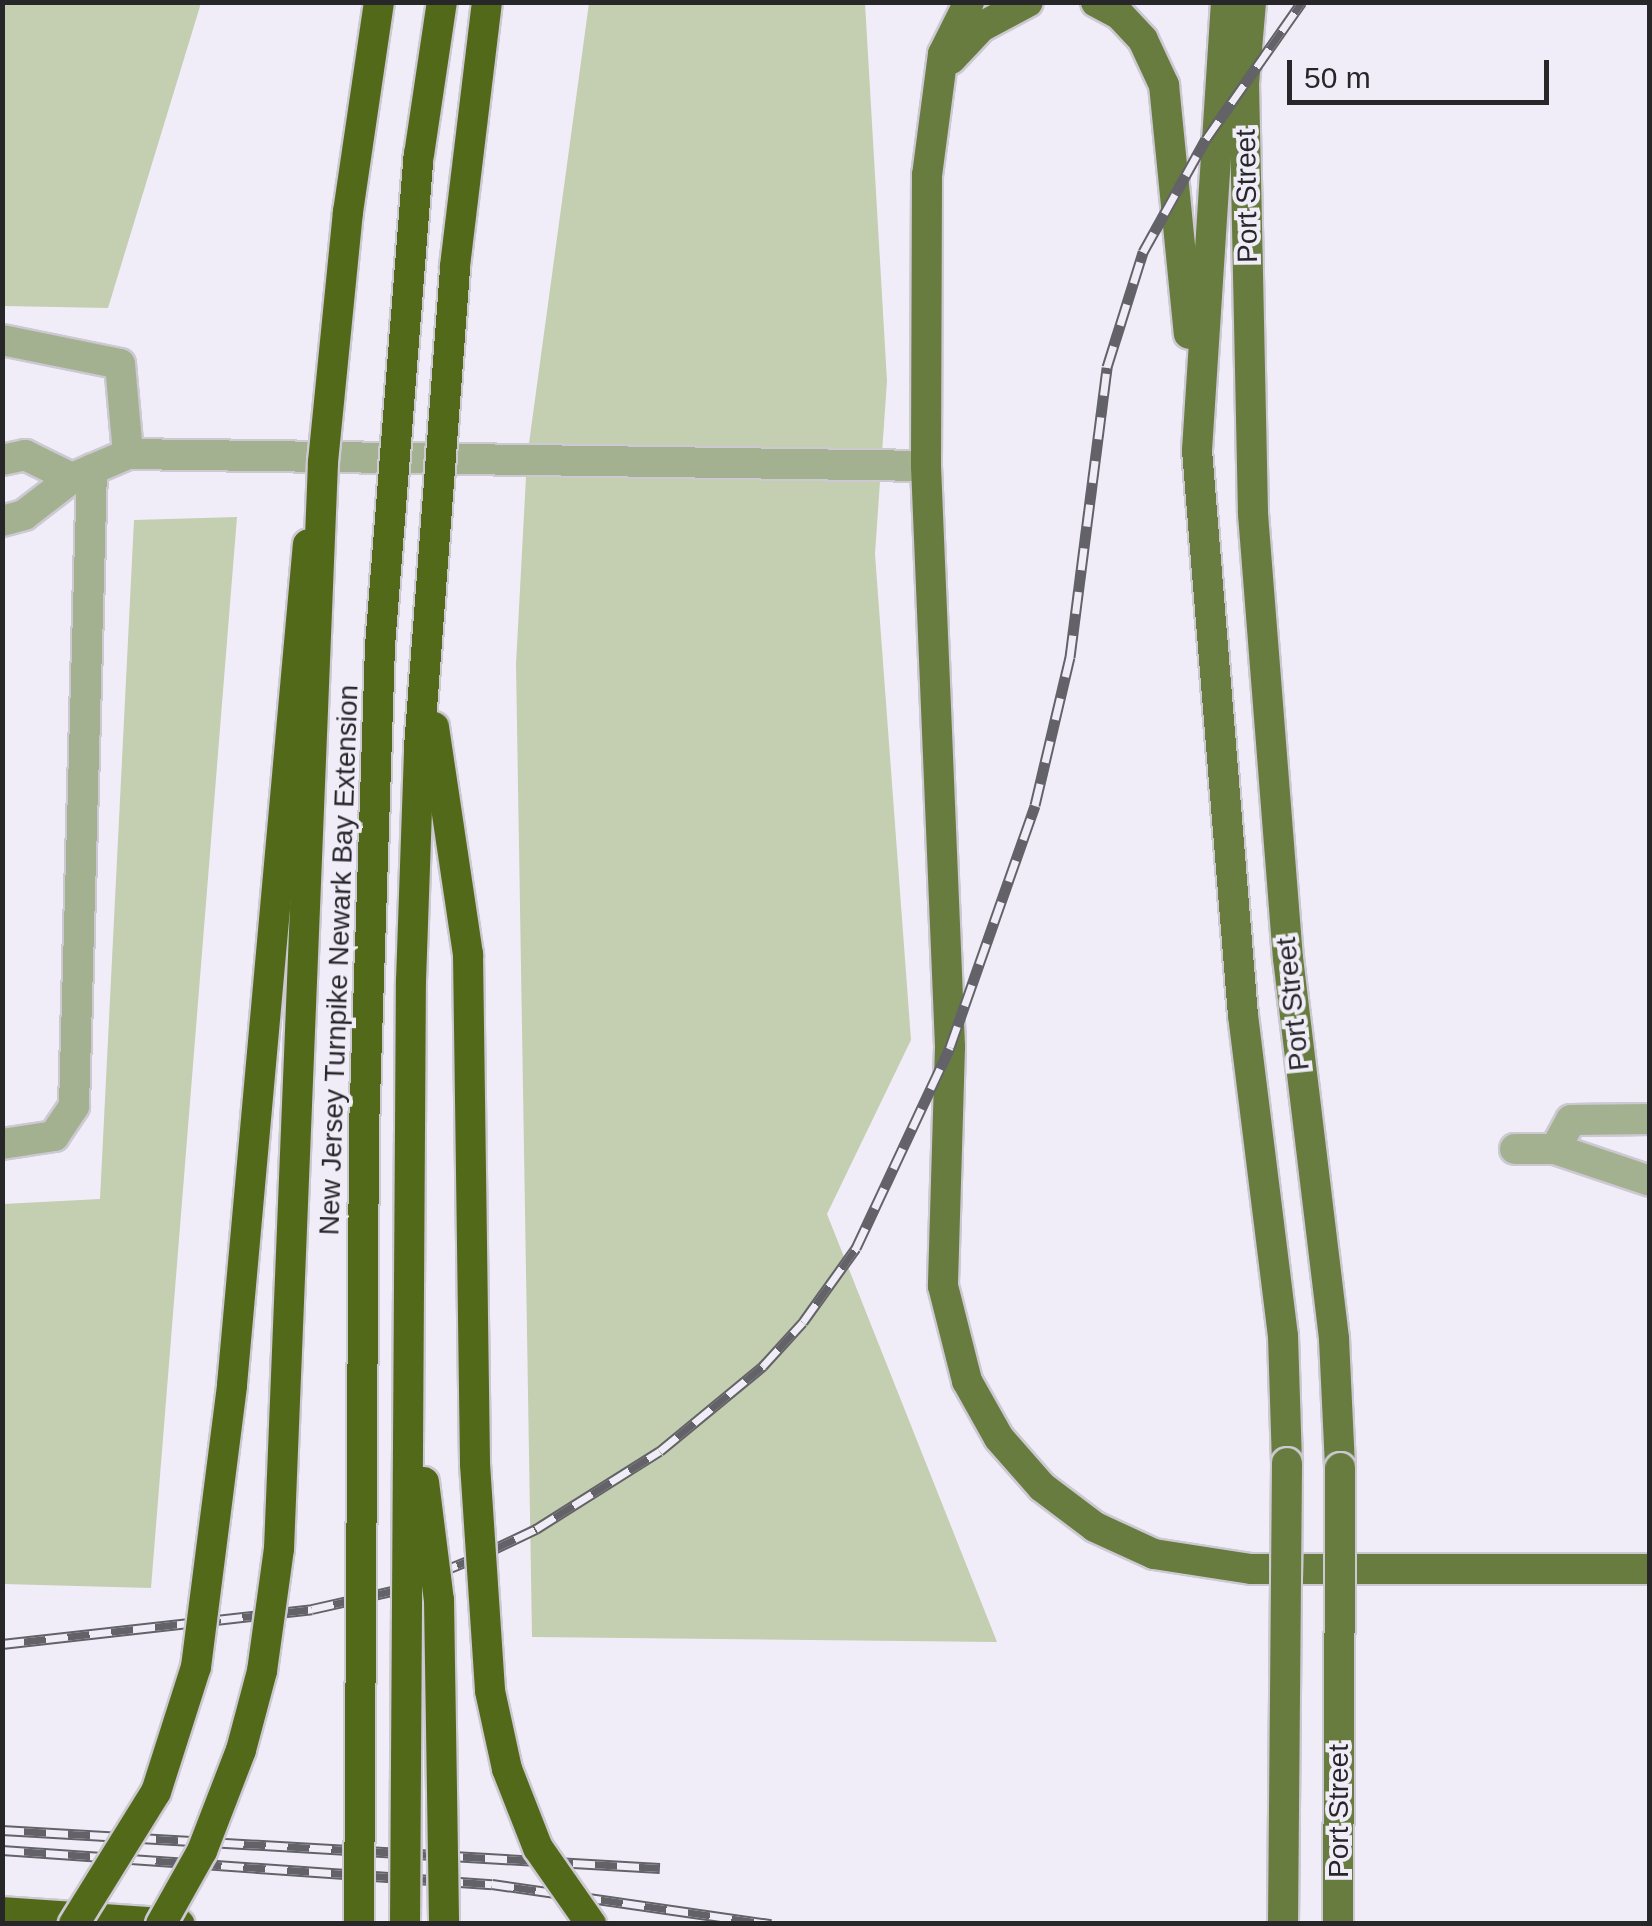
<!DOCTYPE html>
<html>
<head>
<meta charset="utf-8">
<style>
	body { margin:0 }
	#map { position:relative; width:1652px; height:1926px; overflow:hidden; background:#f0edf8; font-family:Helvetica,sans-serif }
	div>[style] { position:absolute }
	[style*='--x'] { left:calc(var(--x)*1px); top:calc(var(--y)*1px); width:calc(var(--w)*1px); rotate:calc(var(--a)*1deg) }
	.green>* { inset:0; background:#c4cfb1 }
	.roads { filter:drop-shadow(2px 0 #ccc9d3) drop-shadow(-2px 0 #ccc9d3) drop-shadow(0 2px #ccc9d3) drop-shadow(0 -2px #ccc9d3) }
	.minor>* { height:30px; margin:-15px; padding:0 15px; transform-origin:15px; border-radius:15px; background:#a4b190 }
	.major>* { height:30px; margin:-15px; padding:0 15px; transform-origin:15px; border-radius:15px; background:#677c3e }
	.highway>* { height:30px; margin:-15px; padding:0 15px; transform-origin:15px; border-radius:15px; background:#52691a }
	.rail>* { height:11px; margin-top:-5.5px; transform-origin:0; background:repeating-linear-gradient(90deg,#f0edf8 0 22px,#636268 0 44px); box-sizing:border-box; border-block:2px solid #636268 }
	.bridges { filter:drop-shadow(2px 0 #ccc9d3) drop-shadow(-2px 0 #ccc9d3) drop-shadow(0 2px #ccc9d3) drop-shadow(0 -2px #ccc9d3) }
	.major-bridge>* { height:30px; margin:-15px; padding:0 15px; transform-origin:15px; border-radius:15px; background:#677c3e }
	.highway-bridge>* { height:30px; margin:-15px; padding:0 15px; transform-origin:15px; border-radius:15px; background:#52691a }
	span { translate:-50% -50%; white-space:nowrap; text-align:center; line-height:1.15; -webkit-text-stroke:8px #f0edf8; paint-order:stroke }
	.street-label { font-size:28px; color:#27272a }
	.frame { position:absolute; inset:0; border:5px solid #27272a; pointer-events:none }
	.scale { position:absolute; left:1287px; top:60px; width:262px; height:45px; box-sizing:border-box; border:5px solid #27272a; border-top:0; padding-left:12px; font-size:30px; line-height:35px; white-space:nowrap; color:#27272a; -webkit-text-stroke:8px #f0edf8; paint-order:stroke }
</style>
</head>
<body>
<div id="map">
	<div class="green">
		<div style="clip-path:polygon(3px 2px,201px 3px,108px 308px,3px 306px)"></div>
		<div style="clip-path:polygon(589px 3px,865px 3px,887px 381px,875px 554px,911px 1040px,827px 1214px,997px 1642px,532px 1637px,516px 664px,527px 458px)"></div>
		<div style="clip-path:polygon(237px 517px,151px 1588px,3px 1584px,3px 1204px,100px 1199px,134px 520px)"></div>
	</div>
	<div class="roads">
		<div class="minor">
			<div style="--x:2;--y:340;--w:120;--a:11.5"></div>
			<div style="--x:120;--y:364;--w:90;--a:84.9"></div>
			<div style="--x:2;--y:460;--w:24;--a:-12"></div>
			<div style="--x:25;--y:455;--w:52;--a:26.1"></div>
			<div style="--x:2;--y:521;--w:23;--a:-15"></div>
			<div style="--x:24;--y:515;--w:61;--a:-37.6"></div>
			<div style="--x:72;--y:478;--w:61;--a:-23.2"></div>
			<div style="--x:128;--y:454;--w:798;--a:0.86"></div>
			<div style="--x:2;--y:1144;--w:53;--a:-8.7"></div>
			<div style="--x:54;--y:1136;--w:36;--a:-56"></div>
			<div style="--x:74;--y:1106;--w:637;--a:-88.38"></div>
			<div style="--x:1515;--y:1149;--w:40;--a:0"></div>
			<div style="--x:1555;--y:1149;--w:100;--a:18.6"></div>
			<div style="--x:1555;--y:1149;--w:33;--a:-61"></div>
			<div style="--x:1571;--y:1120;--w:79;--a:-0.7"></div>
		</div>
		<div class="major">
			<div style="--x:969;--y:2;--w:58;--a:116.6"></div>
			<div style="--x:943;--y:54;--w:122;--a:97.5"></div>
			<div style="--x:927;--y:175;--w:291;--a:90.2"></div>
			<div style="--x:926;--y:466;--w:581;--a:87.63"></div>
			<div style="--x:950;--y:1047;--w:239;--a:91.7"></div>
			<div style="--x:943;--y:1286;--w:98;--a:75.8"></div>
			<div style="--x:967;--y:1381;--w:65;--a:60.7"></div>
			<div style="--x:999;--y:1438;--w:65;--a:48.7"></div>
			<div style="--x:1042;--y:1487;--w:66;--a:37"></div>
			<div style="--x:1095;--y:1527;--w:65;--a:24.6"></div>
			<div style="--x:1154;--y:1554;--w:98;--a:8.8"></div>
			<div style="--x:1251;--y:1569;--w:399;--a:0"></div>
			<div style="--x:1096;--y:2;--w:26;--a:28"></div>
			<div style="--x:1119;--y:14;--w:35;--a:47"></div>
			<div style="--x:1143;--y:40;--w:50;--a:65"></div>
			<div style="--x:1164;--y:85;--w:250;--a:84.3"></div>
			<div style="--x:1226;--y:2;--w:449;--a:93.7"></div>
			<div style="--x:1197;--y:450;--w:567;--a:85.35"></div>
			<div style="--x:1243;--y:1015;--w:323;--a:82.9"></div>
			<div style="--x:1283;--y:1336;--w:127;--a:88.2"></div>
			<div style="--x:1251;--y:2;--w:81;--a:94.9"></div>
			<div style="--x:1244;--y:83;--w:431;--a:88.8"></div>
			<div style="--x:1253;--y:514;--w:445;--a:85.5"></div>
			<div style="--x:1288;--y:958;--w:384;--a:83.1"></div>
			<div style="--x:1334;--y:1339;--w:129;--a:87.3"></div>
			<div style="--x:951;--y:59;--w:44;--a:-46.8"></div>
			<div style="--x:981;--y:27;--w:53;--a:-28"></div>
		</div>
		<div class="highway">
			<div style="--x:2;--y:1912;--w:178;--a:3.9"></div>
		</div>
	</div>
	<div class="rail">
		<div style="--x:2;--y:1644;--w:312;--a:-6.4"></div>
		<div style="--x:312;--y:1609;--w:86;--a:-12.7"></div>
		<div style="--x:396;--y:1590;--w:85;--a:-22.1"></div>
		<div style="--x:475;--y:1558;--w:68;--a:-25.4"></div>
		<div style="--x:536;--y:1529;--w:146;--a:-32.2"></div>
		<div style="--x:660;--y:1451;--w:134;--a:-39.5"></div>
		<div style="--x:763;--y:1366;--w:59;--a:-47.7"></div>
		<div style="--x:803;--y:1322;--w:91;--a:-54.4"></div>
		<div style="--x:856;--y:1248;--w:222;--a:-64.9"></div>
		<div style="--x:950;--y:1047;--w:256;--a:-70.6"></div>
		<div style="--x:1035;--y:805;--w:152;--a:-76.7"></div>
		<div style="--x:1070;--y:657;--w:292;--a:-82.7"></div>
		<div style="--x:1107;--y:367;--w:121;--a:-72.6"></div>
		<div style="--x:1143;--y:252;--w:129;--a:-60.9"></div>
		<div style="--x:1206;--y:139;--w:167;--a:-55"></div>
		<div style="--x:2;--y:1830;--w:659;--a:3.31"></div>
		<div style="--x:2;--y:1850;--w:491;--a:4"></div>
		<div style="--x:492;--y:1884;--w:282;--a:8.2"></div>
	</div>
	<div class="bridges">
		<div class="major-bridge">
			<div style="--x:1283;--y:1924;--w:461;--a:-89.5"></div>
			<div style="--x:1338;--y:1924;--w:456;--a:-89.7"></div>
		</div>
		<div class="highway-bridge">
			<div style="--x:434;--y:727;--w:230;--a:81.5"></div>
			<div style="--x:468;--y:954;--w:510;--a:89.21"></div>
			<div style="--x:475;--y:1464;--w:227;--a:86.2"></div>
			<div style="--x:490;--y:1691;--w:80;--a:77.7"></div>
			<div style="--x:507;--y:1769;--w:85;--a:68.6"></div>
			<div style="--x:538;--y:1848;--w:93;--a:55.1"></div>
			<div style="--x:424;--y:1482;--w:119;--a:82.8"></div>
			<div style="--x:439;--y:1600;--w:324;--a:89.1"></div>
			<div style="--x:74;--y:1924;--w:155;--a:-58.2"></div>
			<div style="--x:156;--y:1792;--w:131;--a:-72.3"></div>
			<div style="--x:196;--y:1667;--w:284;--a:-82.7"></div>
			<div style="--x:232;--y:1385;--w:844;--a:-84.84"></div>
			<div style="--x:161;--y:1924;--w:84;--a:-60.7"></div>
			<div style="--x:202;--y:1851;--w:108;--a:-68.9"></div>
			<div style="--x:241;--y:1750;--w:82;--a:-75.1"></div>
			<div style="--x:262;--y:1671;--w:123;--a:-82.1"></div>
			<div style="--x:279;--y:1549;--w:1088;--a:-87.68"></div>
			<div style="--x:323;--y:462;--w:251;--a:-84.3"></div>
			<div style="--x:348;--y:212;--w:212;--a:-81.6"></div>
			<div style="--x:359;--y:1924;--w:795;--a:-89.64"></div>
			<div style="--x:364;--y:1129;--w:483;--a:-88.1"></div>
			<div style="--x:380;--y:646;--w:493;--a:-85.5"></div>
			<div style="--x:419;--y:155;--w:155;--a:-81.5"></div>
			<div style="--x:405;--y:1924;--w:943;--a:-89.64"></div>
			<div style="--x:411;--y:981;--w:233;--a:-88"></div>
			<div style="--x:419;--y:748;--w:483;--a:-85.7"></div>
			<div style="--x:455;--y:266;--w:266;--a:-83.1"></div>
		</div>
	</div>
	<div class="street-label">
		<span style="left:1247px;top:196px;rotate:-91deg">Port Street</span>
		<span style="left:339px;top:960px;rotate:-88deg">New Jersey Turnpike Newark Bay Extension</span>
		<span style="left:1293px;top:1004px;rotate:-96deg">Port Street</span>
		<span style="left:1339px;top:1811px;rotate:-90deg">Port Street</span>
	</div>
	<div class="frame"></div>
	<div class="scale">50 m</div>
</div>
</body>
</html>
